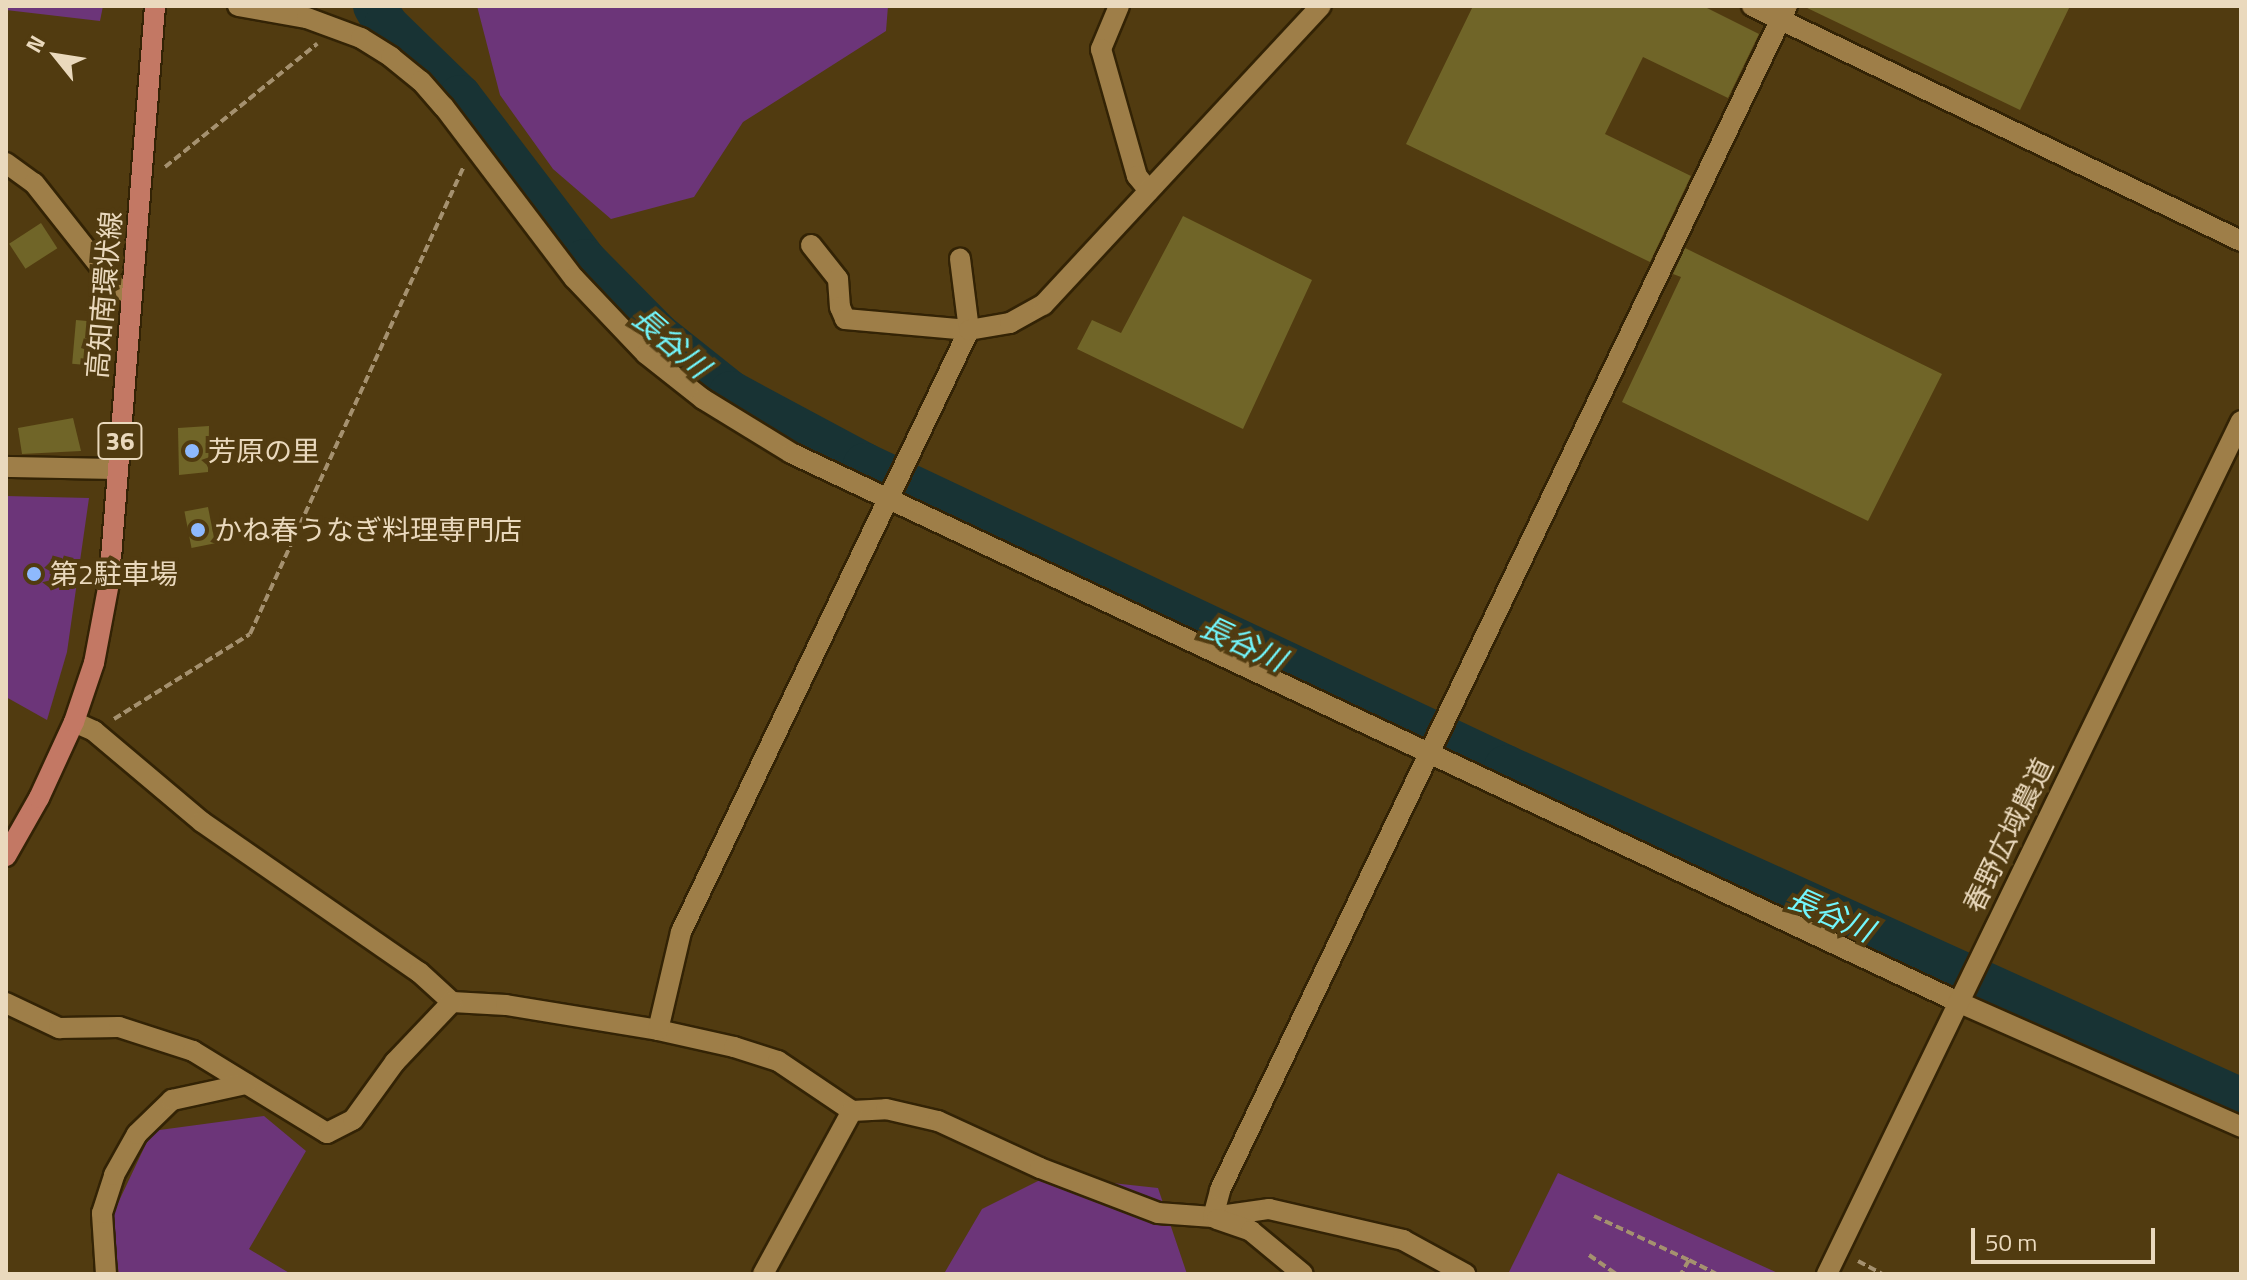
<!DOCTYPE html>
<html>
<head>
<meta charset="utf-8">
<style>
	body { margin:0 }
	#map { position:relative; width:2247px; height:1280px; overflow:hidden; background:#513b10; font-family:"Titillium Web","Noto Sans JP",sans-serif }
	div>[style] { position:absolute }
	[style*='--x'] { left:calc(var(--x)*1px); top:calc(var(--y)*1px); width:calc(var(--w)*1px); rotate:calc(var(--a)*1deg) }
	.green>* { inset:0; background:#6c3579 }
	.river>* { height:44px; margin:-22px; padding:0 22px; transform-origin:22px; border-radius:22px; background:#183334 }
	.building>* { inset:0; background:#706528; transform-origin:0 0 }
	.path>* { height:4px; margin-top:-2px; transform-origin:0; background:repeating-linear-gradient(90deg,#a5916f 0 8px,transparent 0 12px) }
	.roads { filter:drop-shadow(2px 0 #332305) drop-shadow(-2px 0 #332305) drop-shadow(0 2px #332305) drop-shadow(0 -2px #332305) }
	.minor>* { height:20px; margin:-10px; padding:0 10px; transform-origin:10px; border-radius:10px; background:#9e7e48 }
	.major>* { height:20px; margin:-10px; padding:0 10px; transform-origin:10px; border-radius:10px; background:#c37864 }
	.dots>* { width:22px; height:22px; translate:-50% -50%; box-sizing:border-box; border:4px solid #513b10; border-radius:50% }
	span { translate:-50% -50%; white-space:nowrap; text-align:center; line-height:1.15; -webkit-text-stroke:8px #513b10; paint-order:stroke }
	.shield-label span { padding:2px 6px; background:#513b10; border:2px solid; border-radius:6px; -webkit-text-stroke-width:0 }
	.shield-label { font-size:26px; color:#ead9bd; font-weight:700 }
	.street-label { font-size:28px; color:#ead9bd }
	.poi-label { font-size:28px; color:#ead9bd }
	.left { translate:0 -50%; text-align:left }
	.water-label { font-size:30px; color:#72f6fc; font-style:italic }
	.frame { position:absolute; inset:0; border:8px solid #ead9bd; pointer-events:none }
	.north { position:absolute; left:16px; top:16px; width:80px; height:80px; -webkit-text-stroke:6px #513b10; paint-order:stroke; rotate:300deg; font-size:22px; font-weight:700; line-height:32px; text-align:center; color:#ead9bd }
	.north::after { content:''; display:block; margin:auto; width:28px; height:36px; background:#ead9bd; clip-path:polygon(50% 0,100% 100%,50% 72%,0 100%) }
	.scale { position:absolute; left:1971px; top:1228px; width:184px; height:36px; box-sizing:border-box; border:4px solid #ead9bd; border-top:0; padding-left:10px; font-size:24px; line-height:28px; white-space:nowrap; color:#ead9bd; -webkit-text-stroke:6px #513b10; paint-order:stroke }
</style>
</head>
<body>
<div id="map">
	<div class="green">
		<div style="clip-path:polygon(6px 6px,103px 6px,100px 21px,6px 10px)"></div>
		<div style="clip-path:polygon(477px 6px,888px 6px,886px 31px,743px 122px,694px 197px,611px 219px,553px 169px,500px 95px)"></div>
		<div style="clip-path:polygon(6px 496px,89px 498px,67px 652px,47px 720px,6px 697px)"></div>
		<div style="clip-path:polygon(264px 1116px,306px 1151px,249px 1249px,291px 1274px,119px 1274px,110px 1220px,152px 1131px)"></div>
		<div style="clip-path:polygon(1558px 1173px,1780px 1274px,1508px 1274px)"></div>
		<div style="clip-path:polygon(1048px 1176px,1158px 1188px,1187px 1274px,927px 1274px,945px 1272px,982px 1209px)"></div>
	</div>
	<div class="river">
		<div style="--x:375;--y:6;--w:22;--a:60"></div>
		<div style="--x:386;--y:25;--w:103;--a:44.2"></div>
		<div style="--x:460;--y:97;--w:206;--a:52.7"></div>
		<div style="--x:585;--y:261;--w:104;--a:45.4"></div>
		<div style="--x:658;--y:335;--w:93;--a:38.5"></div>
		<div style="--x:731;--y:393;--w:152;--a:28.2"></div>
		<div style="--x:865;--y:465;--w:709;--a:25.23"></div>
		<div style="--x:1506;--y:767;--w:807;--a:24.37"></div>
	</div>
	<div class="building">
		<div style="clip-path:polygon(1473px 6px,1703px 6px,1759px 34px,1728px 98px,1643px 57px,1605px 134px,1691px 176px,1650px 262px,1406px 144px)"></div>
		<div style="clip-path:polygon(1803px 6px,2070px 6px,2020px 110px)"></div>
		<div style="clip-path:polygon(1183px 216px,1312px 280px,1243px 429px,1077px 349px,1092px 320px,1121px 333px)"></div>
		<div style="left:41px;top:223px;width:30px;height:38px;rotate:57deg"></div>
		<div style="clip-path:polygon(1685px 248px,1942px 374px,1868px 521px,1622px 402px,1681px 277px,1673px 274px)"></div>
		<div style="left:76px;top:320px;width:22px;height:44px;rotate:5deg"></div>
		<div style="clip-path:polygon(73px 418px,81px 451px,22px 454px,18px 428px)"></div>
		<div style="clip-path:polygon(209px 426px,208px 472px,179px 475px,178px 428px)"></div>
		<div style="left:208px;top:507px;width:37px;height:24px;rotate:79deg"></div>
	</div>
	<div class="path">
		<div style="--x:165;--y:167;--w:196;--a:-39"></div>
		<div style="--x:114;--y:719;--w:160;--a:-32"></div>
		<div style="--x:250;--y:634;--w:515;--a:-65.43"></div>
		<div style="--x:1594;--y:1216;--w:105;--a:24.9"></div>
		<div style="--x:1689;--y:1260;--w:16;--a:120"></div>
		<div style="--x:1589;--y:1255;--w:33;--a:35"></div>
		<div style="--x:1689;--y:1260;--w:30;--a:27"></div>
		<div style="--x:1858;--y:1261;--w:27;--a:28"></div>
	</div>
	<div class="roads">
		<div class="minor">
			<div style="--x:238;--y:6;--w:70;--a:9.9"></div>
			<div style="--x:307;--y:18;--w:58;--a:20.3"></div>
			<div style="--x:361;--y:38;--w:36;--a:32"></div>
			<div style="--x:391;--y:57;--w:38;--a:39"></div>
			<div style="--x:421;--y:81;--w:35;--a:49"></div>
			<div style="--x:444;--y:107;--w:215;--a:52.8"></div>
			<div style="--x:574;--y:278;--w:105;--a:46.5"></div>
			<div style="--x:646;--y:354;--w:73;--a:38.3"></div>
			<div style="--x:703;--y:399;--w:103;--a:31.5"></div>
			<div style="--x:791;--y:453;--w:1290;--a:25.19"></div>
			<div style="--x:1958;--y:1002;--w:309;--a:23.8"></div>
			<div style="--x:1119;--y:6;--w:47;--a:112.7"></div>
			<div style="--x:1101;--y:49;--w:132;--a:74.2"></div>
			<div style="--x:1137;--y:176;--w:19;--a:51"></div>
			<div style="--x:1752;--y:6;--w:543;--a:25.67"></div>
			<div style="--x:6;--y:163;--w:34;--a:36"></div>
			<div style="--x:34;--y:183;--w:132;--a:51.7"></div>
			<div style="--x:116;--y:287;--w:18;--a:27"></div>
			<div style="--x:811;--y:245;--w:43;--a:51.5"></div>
			<div style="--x:838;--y:279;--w:28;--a:86"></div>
			<div style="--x:840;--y:307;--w:13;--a:67"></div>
			<div style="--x:845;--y:319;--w:124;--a:5.1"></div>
			<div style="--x:969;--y:330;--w:72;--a:-97.2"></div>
			<div style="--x:6;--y:467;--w:112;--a:1"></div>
			<div style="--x:74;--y:722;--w:22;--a:24"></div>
			<div style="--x:94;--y:731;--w:141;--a:40.1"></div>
			<div style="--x:202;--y:822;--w:264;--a:34.7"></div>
			<div style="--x:419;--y:972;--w:45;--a:42.3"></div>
			<div style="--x:452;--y:1002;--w:54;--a:3.2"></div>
			<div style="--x:506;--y:1005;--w:154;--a:9.3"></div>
			<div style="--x:658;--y:1030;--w:78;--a:12.6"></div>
			<div style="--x:734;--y:1047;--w:46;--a:17.7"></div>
			<div style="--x:778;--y:1061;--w:89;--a:34"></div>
			<div style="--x:852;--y:1111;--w:34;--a:-3"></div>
			<div style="--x:886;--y:1109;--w:53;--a:13"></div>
			<div style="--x:938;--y:1121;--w:112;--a:24.7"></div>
			<div style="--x:1040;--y:1168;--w:126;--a:20.9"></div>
			<div style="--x:1158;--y:1213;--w:55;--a:4.2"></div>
			<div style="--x:1213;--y:1217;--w:57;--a:-8.1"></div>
			<div style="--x:1269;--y:1209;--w:138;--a:13"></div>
			<div style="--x:1403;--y:1240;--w:71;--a:28.7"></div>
			<div style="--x:6;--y:1003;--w:59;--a:25.3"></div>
			<div style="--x:59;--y:1028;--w:60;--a:-1"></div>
			<div style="--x:119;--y:1027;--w:78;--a:18"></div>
			<div style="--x:193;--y:1051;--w:157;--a:31.5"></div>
			<div style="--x:327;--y:1133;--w:29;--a:-27"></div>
			<div style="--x:353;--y:1120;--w:72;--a:-54.1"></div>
			<div style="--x:395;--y:1062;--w:83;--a:-46.5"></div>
			<div style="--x:658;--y:1030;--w:101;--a:-76.8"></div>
			<div style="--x:681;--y:932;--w:667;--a:-64.43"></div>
			<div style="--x:969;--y:330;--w:42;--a:-9.7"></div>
			<div style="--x:1010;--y:323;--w:38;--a:-29"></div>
			<div style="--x:1043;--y:305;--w:408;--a:-47.1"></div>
			<div style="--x:1213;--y:1217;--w:28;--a:-75"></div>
			<div style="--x:1220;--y:1190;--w:1313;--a:-64.41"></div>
			<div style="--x:1217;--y:1219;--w:36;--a:19"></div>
			<div style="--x:1251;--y:1231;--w:67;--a:39.6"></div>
			<div style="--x:106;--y:1274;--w:61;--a:-93.8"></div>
			<div style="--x:102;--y:1213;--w:40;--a:-72"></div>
			<div style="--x:114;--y:1175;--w:47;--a:-60.7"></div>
			<div style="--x:137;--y:1134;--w:49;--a:-44.2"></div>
			<div style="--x:172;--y:1100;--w:76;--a:-12.2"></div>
			<div style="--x:763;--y:1274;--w:186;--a:-61.4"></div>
			<div style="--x:1827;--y:1274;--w:948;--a:-64.11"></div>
		</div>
		<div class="major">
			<div style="--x:6;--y:856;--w:67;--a:-60.4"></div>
			<div style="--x:39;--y:798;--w:84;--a:-65.3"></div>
			<div style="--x:74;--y:722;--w:62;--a:-71.3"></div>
			<div style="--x:94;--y:663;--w:81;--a:-79.4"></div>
			<div style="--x:109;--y:583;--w:579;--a:-85.44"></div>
		</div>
	</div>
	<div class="dots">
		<div style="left:192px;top:451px;background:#8eb9fd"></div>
		<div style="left:198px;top:530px;background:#8eb9fd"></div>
		<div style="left:34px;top:574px;background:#8eb9fd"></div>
	</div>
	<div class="shield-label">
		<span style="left:120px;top:441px">36</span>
	</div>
	<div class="street-label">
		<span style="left:104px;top:295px;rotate:-85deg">高知南環状線</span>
		<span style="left:2008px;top:835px;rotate:-64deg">春野広域農道</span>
	</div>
	<div class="poi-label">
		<span class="left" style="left:208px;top:451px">芳原の里</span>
		<span class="left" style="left:214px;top:530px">かね春うなぎ料理専門店</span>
		<span class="left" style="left:50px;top:574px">第2駐車場</span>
	</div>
	<div class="water-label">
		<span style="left:671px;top:342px;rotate:41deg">長谷川</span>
		<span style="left:1243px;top:643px;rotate:25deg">長谷川</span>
		<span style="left:1831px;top:914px;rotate:24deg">長谷川</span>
	</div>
	<div class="frame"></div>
	<div class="north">N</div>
	<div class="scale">50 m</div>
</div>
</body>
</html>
